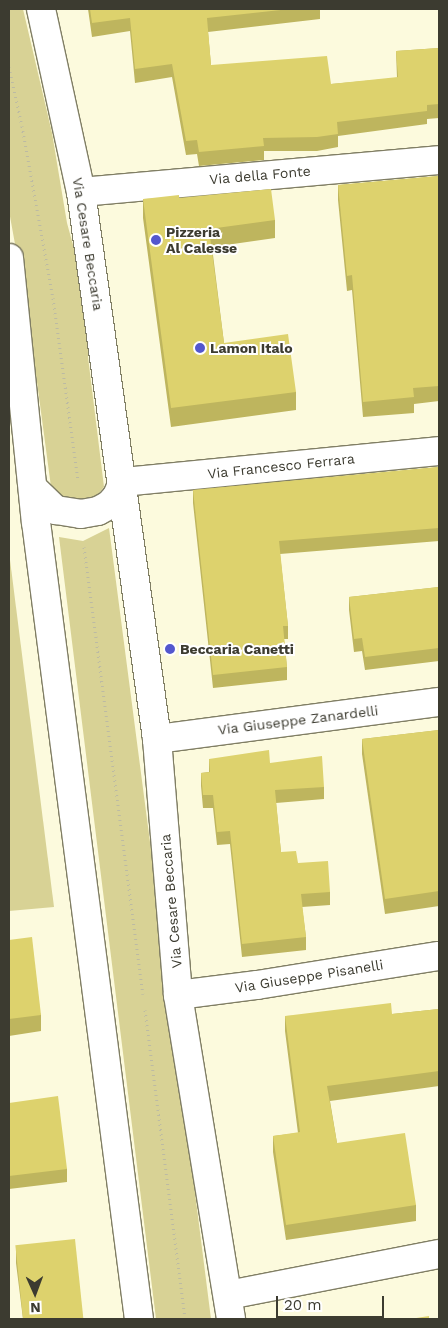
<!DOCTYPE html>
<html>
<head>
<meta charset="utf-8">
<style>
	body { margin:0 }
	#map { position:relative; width:448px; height:1328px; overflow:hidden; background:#fcfadd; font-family:"Work Sans",sans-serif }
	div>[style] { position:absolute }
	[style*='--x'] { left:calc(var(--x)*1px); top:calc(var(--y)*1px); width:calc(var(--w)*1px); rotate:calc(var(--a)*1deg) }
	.green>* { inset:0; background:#d8d295 }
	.path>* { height:3px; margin-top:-1.5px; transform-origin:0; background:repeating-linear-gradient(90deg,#bcbaa3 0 1px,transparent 0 5px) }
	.roads { filter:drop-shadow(1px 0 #807e64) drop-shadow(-1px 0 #807e64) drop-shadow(0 1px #807e64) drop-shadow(0 -1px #807e64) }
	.minor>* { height:28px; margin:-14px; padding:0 14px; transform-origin:14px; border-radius:14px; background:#fff }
	.tertiary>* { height:28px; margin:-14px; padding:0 14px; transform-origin:14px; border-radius:14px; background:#fff }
	.wall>* { inset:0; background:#beb55e }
	.building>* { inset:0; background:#ddd26d; transform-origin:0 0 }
	.dots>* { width:14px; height:14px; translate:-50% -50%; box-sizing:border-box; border:2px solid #fff; border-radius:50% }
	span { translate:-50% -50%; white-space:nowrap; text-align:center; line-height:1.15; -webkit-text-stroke:4px #fff; paint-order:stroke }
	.street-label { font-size:14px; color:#3c3b30 }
	.poi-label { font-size:14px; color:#3c3b30; font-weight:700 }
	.left { translate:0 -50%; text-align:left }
	.frame { position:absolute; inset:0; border:10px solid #3c3b30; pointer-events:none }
	.north { position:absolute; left:10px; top:1268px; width:50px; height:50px; -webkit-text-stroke:4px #fff; paint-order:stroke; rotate:178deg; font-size:14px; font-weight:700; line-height:20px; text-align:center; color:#3c3b30 }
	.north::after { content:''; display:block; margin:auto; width:18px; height:22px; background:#3c3b30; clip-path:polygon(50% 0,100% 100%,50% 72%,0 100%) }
	.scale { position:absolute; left:276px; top:1296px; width:108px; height:22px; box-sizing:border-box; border:2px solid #3c3b30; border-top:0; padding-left:6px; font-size:15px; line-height:18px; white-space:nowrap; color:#3c3b30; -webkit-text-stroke:4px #fff; paint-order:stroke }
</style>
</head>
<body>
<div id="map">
	<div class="green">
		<div style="clip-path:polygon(9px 9px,23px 9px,52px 133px,67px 223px,84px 285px,88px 318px,88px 357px,104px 487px,95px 498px,81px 504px,66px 501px,51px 487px,33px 352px,26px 330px,19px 266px,9px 211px)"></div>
		<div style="clip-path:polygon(109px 528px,168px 980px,211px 1319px,156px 1319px,59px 537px,83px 541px)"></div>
		<div style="clip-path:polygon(9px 552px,54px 907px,9px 911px)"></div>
	</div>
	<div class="path">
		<div style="--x:9;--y:67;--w:60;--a:77.6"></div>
		<div style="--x:22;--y:126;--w:175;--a:79.8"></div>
		<div style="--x:53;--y:298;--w:185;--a:82.2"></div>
		<div style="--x:84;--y:547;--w:451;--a:82.5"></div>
		<div style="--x:145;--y:1010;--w:312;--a:82.6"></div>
	</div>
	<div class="roads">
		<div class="minor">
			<div style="--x:81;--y:192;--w:359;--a:-5.1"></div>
			<div style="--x:123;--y:482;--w:318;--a:-5.6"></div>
			<div style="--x:157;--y:739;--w:284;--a:-7.5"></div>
			<div style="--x:178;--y:995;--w:80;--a:-7.2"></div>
			<div style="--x:257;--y:985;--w:184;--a:-9.1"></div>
			<div style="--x:228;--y:1295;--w:215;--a:-11"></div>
		</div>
		<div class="tertiary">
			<div style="--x:41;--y:9;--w:187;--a:77.7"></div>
			<div style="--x:81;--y:192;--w:552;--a:82.09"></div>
			<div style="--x:157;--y:739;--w:257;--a:85.3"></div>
			<div style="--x:178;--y:995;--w:328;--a:80.7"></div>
			<div style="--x:9;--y:258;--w:265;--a:84.2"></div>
			<div style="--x:36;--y:522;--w:804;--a:82.64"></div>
			<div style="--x:33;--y:488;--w:32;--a:44"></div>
			<div style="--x:56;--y:510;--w:25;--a:9"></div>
			<div style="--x:81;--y:514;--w:17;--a:-10"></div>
			<div style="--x:98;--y:511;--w:13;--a:-29"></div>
			<div style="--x:109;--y:505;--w:12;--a:-48"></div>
			<div style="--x:117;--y:496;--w:15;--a:-67"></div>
		</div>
	</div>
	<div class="wall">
		<div style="clip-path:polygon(88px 9px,320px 9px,320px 19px,208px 32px,211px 65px,331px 84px,397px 78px,396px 51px,439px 48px,439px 118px,427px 119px,427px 124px,338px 136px,338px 147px,317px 151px,264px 151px,264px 160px,199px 166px,197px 154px,186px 155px,172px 77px,135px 83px,130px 31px,92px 37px)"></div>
		<div style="clip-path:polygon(439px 176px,439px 401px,414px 404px,414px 413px,363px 417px,352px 290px,347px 291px,338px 200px,338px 185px)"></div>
		<div style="clip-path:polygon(179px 198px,275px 220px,275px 238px,212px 247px,224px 343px,296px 392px,296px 410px,171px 427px,143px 218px,143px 199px)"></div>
		<div style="clip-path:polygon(439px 467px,439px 541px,280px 554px,288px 626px,288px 639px,284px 639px,287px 667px,287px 680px,213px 688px,193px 503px,193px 490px)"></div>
		<div style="clip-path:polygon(439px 587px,439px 661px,365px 670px,362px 651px,354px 652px,349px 610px,349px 597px)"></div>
		<div style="clip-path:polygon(439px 730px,439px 906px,385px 914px,362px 754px,362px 739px)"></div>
		<div style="clip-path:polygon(209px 759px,270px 763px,324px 787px,324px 799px,276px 803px,281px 852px,298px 863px,330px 892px,330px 905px,302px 907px,306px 937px,306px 950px,242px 957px,230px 844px,217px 845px,213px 808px,203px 808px,201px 786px,201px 773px,209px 772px)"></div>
		<div style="clip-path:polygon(9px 940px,41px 1015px,41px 1031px,9px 1036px)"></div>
		<div style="clip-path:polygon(439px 1009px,439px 1086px,330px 1101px,337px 1143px,416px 1205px,416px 1221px,286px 1240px,273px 1152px,273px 1136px,298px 1133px,285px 1031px,285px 1016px,392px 1014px)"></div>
		<div style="clip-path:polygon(9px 1103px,67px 1169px,67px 1182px,9px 1189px)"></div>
		<div style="clip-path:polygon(16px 1247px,84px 1319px,23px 1319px,16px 1263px)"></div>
	</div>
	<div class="building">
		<div style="clip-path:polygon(90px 9px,290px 9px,207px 18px,211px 65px,327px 56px,331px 84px,398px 77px,396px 51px,439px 48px,439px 104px,427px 105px,427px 111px,337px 122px,338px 134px,317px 137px,263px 138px,264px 146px,199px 152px,197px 140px,186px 141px,172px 64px,135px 69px,130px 18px,92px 23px)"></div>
		<div style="clip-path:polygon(439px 176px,439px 386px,413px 388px,414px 397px,363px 402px,352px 275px,347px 276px,338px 185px)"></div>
		<div style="clip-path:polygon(271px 189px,275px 220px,209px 229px,224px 343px,288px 334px,296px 392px,171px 408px,143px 199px,179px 195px,179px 198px)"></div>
		<div style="clip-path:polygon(439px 467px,439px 528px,279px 541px,288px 626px,283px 626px,287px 667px,213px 675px,193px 490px)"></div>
		<div style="clip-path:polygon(439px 587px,439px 648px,365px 657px,362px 638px,354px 639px,349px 597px)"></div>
		<div style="clip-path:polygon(439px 730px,439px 891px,385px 899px,362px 739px)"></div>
		<div style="clip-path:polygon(269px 750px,270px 763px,322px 756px,324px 787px,275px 790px,281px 852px,296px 851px,298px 863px,328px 861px,330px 892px,301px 894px,306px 937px,242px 944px,230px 831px,217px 832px,213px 795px,203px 795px,201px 773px,210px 772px,209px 759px)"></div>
		<div style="clip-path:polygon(32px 937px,41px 1015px,9px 1019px,9px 940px)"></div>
		<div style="clip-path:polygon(391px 1003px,392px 1014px,439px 1009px,439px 1071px,327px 1086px,337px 1143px,405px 1133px,416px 1205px,286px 1225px,273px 1136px,300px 1132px,285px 1016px)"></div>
		<div style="clip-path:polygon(58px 1096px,67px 1169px,9px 1176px,9px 1103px)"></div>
		<div style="left:75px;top:1239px;width:81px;height:60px;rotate:84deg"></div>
		<div style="clip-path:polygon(429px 1316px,429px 1319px,410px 1319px)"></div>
	</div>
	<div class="dots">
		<div style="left:156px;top:240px;background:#5357ce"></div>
		<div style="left:200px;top:348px;background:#5357ce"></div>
		<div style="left:170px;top:649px;background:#5357ce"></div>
	</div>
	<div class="street-label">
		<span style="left:260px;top:175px;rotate:-5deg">Via della Fonte</span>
		<span style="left:88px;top:244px;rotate:81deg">Via Cesare Beccaria</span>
		<span style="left:281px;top:466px;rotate:-6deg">Via Francesco Ferrara</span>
		<span style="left:298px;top:720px;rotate:-7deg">Via Giuseppe Zanardelli</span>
		<span style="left:171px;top:901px;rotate:-95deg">Via Cesare Beccaria</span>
		<span style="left:309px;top:976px;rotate:-9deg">Via Giuseppe Pisanelli</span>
	</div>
	<div class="poi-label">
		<span class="left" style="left:166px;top:240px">Pizzeria<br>Al Calesse</span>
		<span class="left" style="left:210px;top:348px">Lamon Italo</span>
		<span class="left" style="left:180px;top:649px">Beccaria Canetti</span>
	</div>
	<div class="frame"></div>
	<div class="north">N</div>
	<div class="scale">20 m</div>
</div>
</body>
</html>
